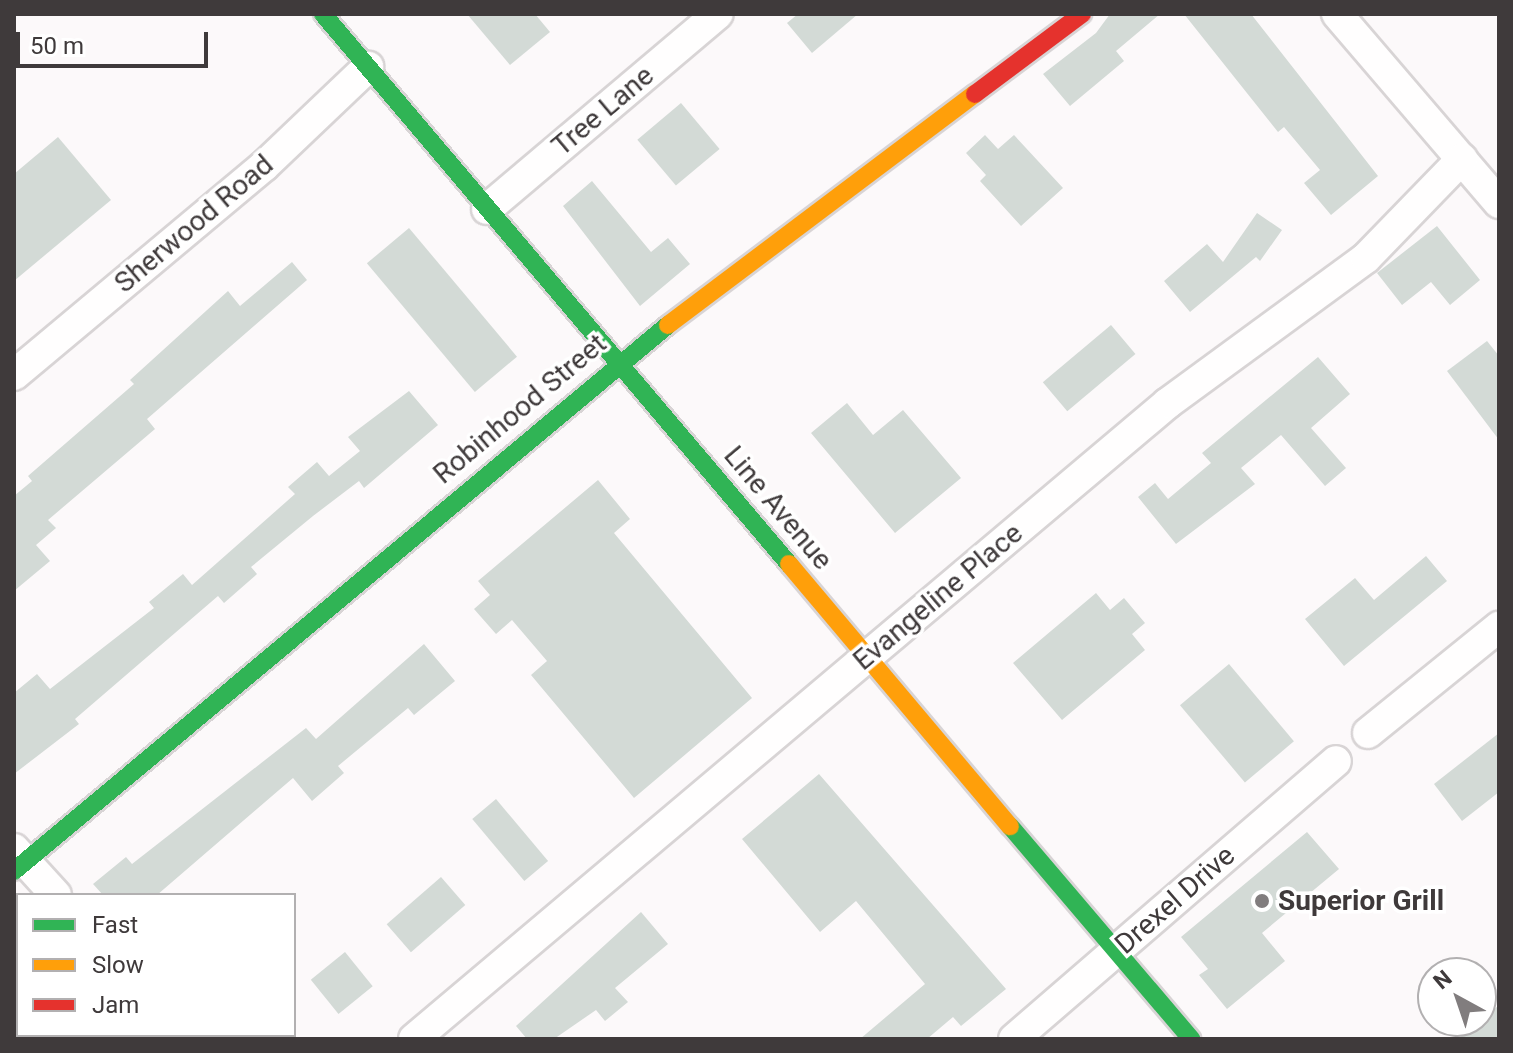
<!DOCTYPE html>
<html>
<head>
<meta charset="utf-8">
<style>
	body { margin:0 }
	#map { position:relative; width:1513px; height:1053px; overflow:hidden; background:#fcf9fa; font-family:Roboto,sans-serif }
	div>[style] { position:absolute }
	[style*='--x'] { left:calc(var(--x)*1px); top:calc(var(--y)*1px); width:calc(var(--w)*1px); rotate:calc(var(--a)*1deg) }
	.building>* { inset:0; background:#d3dad6; transform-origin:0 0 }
	.roads { filter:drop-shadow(2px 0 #d8d4d5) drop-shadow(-2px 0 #d8d4d5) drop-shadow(0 2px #d8d4d5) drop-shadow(0 -2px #d8d4d5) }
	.street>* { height:30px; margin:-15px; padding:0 15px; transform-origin:15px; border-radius:15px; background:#fffefe }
	.fast>* { height:18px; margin:-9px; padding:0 9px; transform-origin:9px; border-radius:9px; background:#30b455 }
	.slow>* { height:18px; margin:-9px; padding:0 9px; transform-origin:9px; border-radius:9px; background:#ff9f0a }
	.jam>* { height:18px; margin:-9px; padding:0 9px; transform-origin:9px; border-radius:9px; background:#e5322d }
	.dots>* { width:22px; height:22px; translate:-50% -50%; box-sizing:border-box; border:4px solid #fff; border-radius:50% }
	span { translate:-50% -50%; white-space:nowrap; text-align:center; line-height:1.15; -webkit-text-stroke:7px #fff; paint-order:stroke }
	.street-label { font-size:28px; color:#3f3a3b }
	.poi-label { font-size:28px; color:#3f3a3b; font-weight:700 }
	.left { translate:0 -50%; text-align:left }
	.frame { position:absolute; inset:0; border:16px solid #3f3a3b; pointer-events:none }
	.legend { position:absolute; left:16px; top:893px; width:280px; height:144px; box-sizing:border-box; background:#fff; border:2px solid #b2b0b1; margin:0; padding:10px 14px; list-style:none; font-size:24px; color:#3f3a3b }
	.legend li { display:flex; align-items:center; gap:16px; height:40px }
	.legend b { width:40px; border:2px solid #b2b0b1 }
	.north { position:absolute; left:1417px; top:957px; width:80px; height:80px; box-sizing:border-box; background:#fff; border:2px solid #b2b0b1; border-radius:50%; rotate:320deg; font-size:22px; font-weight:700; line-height:32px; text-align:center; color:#3f3a3b }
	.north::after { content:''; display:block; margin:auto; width:28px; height:36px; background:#817d7e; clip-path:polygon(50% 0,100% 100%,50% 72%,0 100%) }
	.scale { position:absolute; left:16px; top:32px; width:192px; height:36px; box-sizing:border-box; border:4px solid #3f3a3b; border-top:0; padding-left:10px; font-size:24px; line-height:28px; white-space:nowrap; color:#3f3a3b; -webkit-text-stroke:6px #fff; paint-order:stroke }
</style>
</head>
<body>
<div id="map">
	<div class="building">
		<div style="clip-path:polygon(467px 14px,535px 14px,550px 32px,510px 65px)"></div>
		<div style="clip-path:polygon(798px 14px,858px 14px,812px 53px,787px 23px)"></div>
		<div style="clip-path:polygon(1110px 14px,1160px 14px,1116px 51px,1124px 61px,1070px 106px,1043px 74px,1096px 33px)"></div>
		<div style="clip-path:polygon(1184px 14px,1251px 14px,1378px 176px,1331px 215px,1304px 183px,1320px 170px,1284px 127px,1278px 132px)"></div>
		<div style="left:681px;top:103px;width:60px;height:57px;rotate:50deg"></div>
		<div style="clip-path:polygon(985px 135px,998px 149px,1014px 135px,1063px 188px,1021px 226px,980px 181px,986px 175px,966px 153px)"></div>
		<div style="clip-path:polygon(58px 137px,111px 200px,14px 281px,14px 174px)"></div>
		<div style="clip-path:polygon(592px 181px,651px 252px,668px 238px,690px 264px,640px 306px,563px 206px)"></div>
		<div style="clip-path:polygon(1257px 213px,1282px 230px,1260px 261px,1256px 257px,1190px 312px,1164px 281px,1207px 244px,1223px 262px)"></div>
		<div style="clip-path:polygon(1437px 226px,1480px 280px,1450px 305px,1431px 282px,1402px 305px,1377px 273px)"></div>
		<div style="left:409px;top:228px;width:168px;height:55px;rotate:50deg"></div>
		<div style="clip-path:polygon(292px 262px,307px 280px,147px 419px,155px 429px,48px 520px,56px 528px,36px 545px,50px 561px,14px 591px,14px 496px,32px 481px,28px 476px,134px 384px,130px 380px,228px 291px,240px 306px)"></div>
		<div style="left:1111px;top:325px;width:38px;height:89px;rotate:50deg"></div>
		<div style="clip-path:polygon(1487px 341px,1499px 356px,1499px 440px,1447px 371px)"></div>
		<div style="clip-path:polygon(1318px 357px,1350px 394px,1311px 428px,1346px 468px,1325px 486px,1281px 435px,1241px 468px,1255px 484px,1176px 544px,1138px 497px,1155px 483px,1168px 499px,1211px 463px,1202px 453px)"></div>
		<div style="clip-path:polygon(409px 391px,438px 425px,364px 488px,359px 481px,313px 516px,251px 567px,257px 574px,224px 603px,218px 596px,75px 719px,79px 724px,14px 774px,14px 693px,37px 674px,50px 689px,154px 608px,149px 602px,183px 574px,192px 585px,295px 494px,288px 487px,317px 462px,329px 476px,360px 451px,348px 437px)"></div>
		<div style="clip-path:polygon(847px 403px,873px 435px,903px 410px,961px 478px,895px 533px,811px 433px)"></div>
		<div style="clip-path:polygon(598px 480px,630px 519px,614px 533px,752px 698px,634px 798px,531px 675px,547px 661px,512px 620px,496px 634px,474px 609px,490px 595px,478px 581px)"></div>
		<div style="clip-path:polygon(1426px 556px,1447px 581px,1344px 666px,1305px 619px,1355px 578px,1374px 600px)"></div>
		<div style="clip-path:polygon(1096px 593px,1110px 610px,1124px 598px,1145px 623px,1132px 634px,1145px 650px,1062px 720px,1013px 663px)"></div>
		<div style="clip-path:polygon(424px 644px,455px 681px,414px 715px,408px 708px,338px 766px,344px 773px,312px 801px,293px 778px,157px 895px,103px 895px,93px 884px,126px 857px,132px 864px,306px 728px,316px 739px)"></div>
		<div style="left:1229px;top:664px;width:101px;height:64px;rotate:50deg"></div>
		<div style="clip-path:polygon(1499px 733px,1499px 792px,1462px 821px,1434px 784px)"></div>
		<div style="clip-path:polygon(819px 774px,1006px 989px,961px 1026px,953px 1017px,927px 1039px,860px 1039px,925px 984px,856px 901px,820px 932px,742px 839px)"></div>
		<div style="left:496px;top:799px;width:81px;height:31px;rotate:50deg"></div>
		<div style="clip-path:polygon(1307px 832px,1339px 869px,1262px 933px,1285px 961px,1227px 1009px,1199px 975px,1208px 969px,1181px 937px)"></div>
		<div style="left:441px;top:877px;width:37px;height:72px;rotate:49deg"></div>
		<div style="clip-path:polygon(641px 912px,668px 944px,615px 988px,628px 1002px,605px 1021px,596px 1010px,554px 1039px,527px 1039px,516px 1026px)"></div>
		<div style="left:345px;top:952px;width:44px;height:44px;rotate:51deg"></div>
		<div style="clip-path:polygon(1499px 1005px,1499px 1039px,1458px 1039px,1481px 1021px)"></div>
	</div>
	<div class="roads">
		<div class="street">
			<div style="--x:1337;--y:14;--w:249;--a:49.4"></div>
			<div style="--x:487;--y:209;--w:302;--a:-40.2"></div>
			<div style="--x:14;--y:375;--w:326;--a:-39.9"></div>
			<div style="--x:264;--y:166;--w:144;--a:-43.6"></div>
			<div style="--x:1368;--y:733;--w:169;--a:-39"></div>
			<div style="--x:14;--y:849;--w:62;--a:47.6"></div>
			<div style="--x:175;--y:1035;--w:5;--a:53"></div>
			<div style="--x:414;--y:1039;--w:986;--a:-40.15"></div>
			<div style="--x:1168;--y:403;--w:245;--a:-36.2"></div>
			<div style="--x:1366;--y:258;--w:138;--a:-45.9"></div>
			<div style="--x:1014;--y:1039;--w:425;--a:-40.8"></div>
		</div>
		<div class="fast">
			<div style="--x:323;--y:14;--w:721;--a:49.73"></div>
			<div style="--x:1010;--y:826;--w:280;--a:49.6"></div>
			<div style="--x:14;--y:871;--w:852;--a:-39.86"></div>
		</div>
		<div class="slow">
			<div style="--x:668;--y:325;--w:384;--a:-37"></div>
			<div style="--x:789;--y:564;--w:343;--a:49.9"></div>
		</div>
		<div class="jam">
			<div style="--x:975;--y:94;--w:134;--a:-36.8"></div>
		</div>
	</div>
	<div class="dots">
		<div style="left:1262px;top:901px;background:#817d7e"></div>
	</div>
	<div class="street-label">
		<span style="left:603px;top:111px;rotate:-40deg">Tree Lane</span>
		<span style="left:194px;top:224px;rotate:-40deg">Sherwood Road</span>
		<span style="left:520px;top:409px;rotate:-40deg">Robinhood Street</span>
		<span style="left:778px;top:508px;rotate:50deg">Line Avenue</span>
		<span style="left:938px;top:597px;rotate:-40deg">Evangeline Place</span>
		<span style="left:1175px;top:900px;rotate:-41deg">Drexel Drive</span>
	</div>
	<div class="poi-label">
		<span class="left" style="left:1278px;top:901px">Superior Grill</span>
	</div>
	<div class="frame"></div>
	<ul class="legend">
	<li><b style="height:10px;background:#30b455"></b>Fast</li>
	<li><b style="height:10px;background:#ff9f0a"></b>Slow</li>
	<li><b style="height:10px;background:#e5322d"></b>Jam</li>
	</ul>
	<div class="north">N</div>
	<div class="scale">50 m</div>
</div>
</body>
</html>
